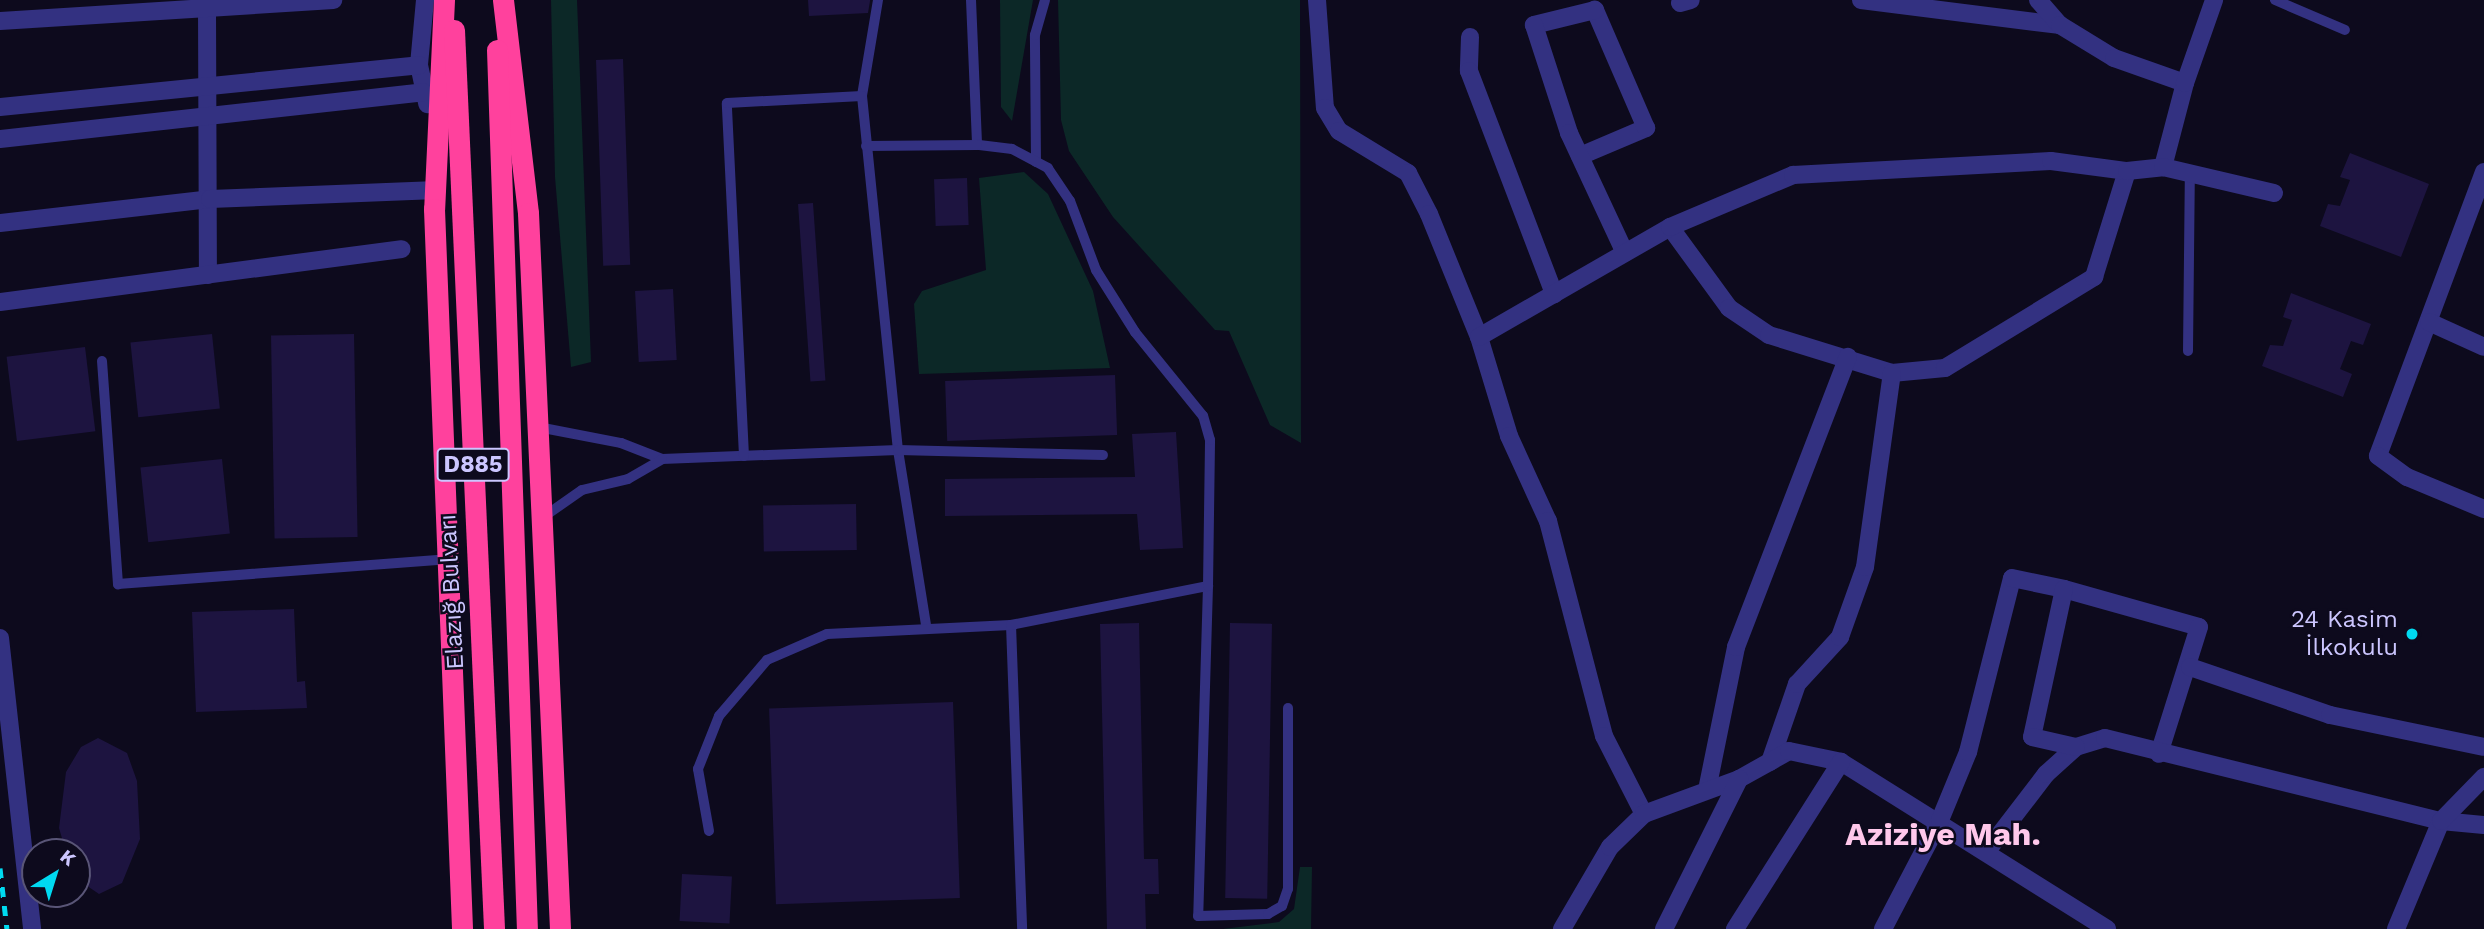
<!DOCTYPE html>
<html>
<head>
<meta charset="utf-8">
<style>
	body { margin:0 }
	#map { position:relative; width:2484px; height:929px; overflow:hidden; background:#0d0a1d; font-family:"Work Sans",sans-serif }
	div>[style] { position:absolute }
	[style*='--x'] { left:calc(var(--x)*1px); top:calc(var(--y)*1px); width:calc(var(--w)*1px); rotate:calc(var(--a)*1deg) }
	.green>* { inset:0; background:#0c2827 }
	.building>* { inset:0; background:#1d1440; transform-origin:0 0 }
	.lane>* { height:10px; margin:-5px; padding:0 5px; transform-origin:5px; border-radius:5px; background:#333181 }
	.street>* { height:18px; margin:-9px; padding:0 9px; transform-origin:9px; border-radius:9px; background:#333181 }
	.highway>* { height:21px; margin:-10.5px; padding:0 10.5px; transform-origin:10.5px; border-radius:10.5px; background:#ff419d }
	.rail>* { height:5px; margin-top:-2.5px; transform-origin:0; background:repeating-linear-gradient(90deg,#00daf1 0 10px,transparent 0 19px) }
	.dots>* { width:19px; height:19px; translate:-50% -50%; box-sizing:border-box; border:4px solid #0d0a1d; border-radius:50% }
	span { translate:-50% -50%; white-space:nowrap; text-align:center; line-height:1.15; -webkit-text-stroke:5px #0d0a1d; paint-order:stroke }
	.shield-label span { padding:2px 5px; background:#0d0a1d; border:2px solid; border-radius:5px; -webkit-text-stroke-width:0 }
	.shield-label { font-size:23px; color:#ccc6ff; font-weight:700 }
	.street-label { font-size:24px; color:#ccc6ff }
	.poi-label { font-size:24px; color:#ccc6ff }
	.right { translate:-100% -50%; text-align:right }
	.district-label { font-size:32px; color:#ffc8eb; font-weight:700 }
	.north { position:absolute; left:21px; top:838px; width:70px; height:70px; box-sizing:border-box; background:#0d0a1d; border:2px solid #595577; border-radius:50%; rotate:38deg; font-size:19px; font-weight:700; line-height:28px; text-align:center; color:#ccc6ff }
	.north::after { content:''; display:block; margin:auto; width:24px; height:32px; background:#00daf1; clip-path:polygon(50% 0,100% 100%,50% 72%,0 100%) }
</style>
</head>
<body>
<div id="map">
	<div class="green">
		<div style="clip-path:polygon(551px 0,577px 0,591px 362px,571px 367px,555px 177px)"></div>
		<div style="clip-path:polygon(1000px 0,1033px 0,1012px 121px,1001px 107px)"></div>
		<div style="clip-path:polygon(1058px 0,1300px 0,1301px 443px,1270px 425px,1229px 331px,1215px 330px,1113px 217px,1069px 151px,1061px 120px)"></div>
		<div style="clip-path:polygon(1024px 172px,1048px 194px,1093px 291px,1110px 368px,919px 374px,914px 304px,922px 291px,986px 270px,979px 178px)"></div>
		<div style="clip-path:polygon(1300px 867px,1312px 867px,1311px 929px,1223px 929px,1279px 922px,1294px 909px)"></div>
	</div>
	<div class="building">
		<div style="clip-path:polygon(808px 0,870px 0,870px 1px,868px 13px,809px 16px)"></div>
		<div style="left:623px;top:59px;width:206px;height:27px;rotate:88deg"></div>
		<div style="clip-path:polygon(2350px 153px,2429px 184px,2401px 257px,2320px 226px,2328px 204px,2340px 206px,2350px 180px,2340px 177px)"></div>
		<div style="left:967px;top:178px;width:47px;height:33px;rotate:88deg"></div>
		<div style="left:813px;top:203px;width:178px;height:15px;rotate:86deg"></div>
		<div style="left:673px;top:289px;width:71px;height:38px;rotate:87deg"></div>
		<div style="clip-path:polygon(2291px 293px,2371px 324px,2363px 345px,2351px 341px,2340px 369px,2352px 374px,2343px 397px,2262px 366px,2270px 345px,2283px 346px,2292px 320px,2283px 317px)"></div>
		<div style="left:212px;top:334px;width:75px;height:82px;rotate:84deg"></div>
		<div style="left:354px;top:334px;width:203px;height:83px;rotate:89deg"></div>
		<div style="left:85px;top:347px;width:85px;height:79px;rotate:83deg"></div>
		<div style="left:1115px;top:375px;width:60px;height:170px;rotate:88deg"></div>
		<div style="clip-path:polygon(1176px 432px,1183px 548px,1140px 550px,1137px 514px,945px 516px,945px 479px,1135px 477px,1132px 434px)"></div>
		<div style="left:222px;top:459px;width:75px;height:82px;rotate:84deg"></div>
		<div style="left:856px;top:504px;width:46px;height:93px;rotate:89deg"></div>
		<div style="clip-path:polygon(294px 609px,297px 682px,305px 681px,307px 708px,196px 712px,192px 612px)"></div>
		<div style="clip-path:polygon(1139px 623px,1144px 859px,1158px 859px,1159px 894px,1145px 894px,1146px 929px,1107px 929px,1100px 624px)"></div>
		<div style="left:1230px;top:623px;width:42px;height:275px;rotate:1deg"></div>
		<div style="left:953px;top:702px;width:196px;height:184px;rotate:88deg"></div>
		<div style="clip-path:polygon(98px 738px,127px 753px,137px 781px,140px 839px,122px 883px,99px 894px,77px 879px,77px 852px,66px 852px,59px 828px,66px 772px,81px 747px)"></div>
		<div style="left:682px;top:874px;width:50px;height:47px;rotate:3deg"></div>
	</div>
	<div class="lane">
		<div style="--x:878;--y:0;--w:97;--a:99.5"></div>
		<div style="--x:862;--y:96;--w:356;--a:84.2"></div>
		<div style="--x:898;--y:450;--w:177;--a:80.9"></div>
		<div style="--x:971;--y:0;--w:145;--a:87.6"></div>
		<div style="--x:2275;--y:0;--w:76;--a:23.2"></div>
		<div style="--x:1036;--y:162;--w:127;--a:-90.5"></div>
		<div style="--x:1035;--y:35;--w:36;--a:-74"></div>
		<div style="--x:2188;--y:351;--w:178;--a:-89.4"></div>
		<div style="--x:102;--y:361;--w:224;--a:85.9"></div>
		<div style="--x:118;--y:584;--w:330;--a:-4.3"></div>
		<div style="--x:538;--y:427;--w:85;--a:10.9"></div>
		<div style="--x:621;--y:443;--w:44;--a:21.3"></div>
		<div style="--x:662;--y:459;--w:236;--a:-2.2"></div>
		<div style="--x:898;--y:450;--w:205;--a:1.4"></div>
		<div style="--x:744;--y:456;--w:353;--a:-92.8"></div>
		<div style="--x:727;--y:103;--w:135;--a:-3"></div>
		<div style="--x:542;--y:518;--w:49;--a:-35"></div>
		<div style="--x:582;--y:490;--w:47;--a:-13.4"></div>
		<div style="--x:628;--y:479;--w:39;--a:-30"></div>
		<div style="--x:1208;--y:586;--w:330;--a:91.7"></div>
		<div style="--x:1198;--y:916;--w:70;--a:-1.6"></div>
		<div style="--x:1268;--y:914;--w:16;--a:-30"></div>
		<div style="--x:1282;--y:906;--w:18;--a:-71"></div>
		<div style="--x:1288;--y:889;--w:181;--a:-90"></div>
		<div style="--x:1011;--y:625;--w:304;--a:87.9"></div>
		<div style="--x:709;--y:831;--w:63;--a:-100.1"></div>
		<div style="--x:698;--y:769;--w:57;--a:-68.4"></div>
		<div style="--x:719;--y:716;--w:74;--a:-49.4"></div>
		<div style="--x:767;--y:660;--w:65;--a:-23.4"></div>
		<div style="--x:827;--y:634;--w:184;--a:-2.8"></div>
		<div style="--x:1011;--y:625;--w:201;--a:-11.2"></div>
		<div style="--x:1208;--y:586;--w:146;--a:-89.2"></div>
		<div style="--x:1210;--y:440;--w:25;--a:-106"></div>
		<div style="--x:1203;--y:416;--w:108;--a:-129"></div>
		<div style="--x:1135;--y:332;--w:73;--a:-122.2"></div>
		<div style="--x:1096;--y:270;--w:74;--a:-110.6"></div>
		<div style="--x:1070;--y:201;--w:40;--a:-124"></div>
		<div style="--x:1048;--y:168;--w:41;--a:-152.2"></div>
		<div style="--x:1012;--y:149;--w:35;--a:-173"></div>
		<div style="--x:977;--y:145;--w:111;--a:179.5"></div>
	</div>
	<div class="street">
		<div style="--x:425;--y:0;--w:65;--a:95.3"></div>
		<div style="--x:419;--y:65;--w:40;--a:78"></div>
		<div style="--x:1317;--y:0;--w:108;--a:85.8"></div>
		<div style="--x:1325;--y:108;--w:27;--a:59"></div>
		<div style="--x:1339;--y:131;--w:81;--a:31.3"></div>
		<div style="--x:1408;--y:173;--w:46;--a:62.9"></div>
		<div style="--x:1429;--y:214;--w:133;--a:67.9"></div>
		<div style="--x:1479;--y:337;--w:103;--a:73.1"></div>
		<div style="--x:1509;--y:436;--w:94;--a:65.4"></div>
		<div style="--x:1548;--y:521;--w:222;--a:75.4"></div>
		<div style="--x:1604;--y:736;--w:88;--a:62.9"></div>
		<div style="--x:1861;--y:0;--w:201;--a:7.2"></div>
		<div style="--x:2038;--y:0;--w:33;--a:49"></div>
		<div style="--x:2060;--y:25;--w:63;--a:31.4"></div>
		<div style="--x:2114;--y:58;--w:75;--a:19.4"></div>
		<div style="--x:2185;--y:83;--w:87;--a:104.7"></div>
		<div style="--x:1680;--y:3;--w:11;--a:-15"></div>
		<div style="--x:207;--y:9;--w:266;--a:89.8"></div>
		<div style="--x:0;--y:21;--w:334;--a:-3.6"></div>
		<div style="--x:1470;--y:37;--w:34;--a:92"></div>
		<div style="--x:1469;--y:71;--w:239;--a:69.1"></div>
		<div style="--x:2185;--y:83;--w:88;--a:-70.7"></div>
		<div style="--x:0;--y:107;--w:421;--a:-5.7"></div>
		<div style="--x:0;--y:139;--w:426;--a:-6.3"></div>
		<div style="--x:1580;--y:156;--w:72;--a:-23"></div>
		<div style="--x:1646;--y:128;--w:129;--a:-113.4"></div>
		<div style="--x:1595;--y:10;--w:63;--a:166.2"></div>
		<div style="--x:1534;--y:25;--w:114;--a:72"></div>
		<div style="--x:1569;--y:133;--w:132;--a:65"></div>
		<div style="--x:2484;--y:172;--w:303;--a:110.5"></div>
		<div style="--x:2378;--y:456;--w:36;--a:36"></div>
		<div style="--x:2407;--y:477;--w:83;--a:22.6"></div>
		<div style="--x:0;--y:223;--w:211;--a:-6.5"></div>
		<div style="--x:210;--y:199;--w:227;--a:-2.3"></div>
		<div style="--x:1670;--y:227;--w:100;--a:53.9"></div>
		<div style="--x:1729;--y:308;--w:48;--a:34"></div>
		<div style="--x:1769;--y:335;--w:129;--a:17.2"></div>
		<div style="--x:1892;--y:373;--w:53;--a:-5.4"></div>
		<div style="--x:1945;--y:368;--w:175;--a:-31.4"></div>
		<div style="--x:2094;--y:277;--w:111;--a:-72.7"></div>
		<div style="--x:0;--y:302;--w:405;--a:-7.5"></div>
		<div style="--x:2429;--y:322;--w:60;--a:24.4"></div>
		<div style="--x:1479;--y:337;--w:220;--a:-29.9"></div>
		<div style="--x:1670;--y:227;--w:134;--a:-22.9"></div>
		<div style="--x:1793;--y:175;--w:258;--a:-3.1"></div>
		<div style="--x:2051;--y:161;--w:77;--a:7.5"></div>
		<div style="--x:2127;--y:171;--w:36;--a:-6"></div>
		<div style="--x:2163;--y:167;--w:114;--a:13.2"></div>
		<div style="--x:2064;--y:589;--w:140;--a:15.7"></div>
		<div style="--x:2199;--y:627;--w:133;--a:107.5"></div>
		<div style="--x:0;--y:638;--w:293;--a:83.7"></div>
		<div style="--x:2190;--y:667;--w:148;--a:18.9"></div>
		<div style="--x:2330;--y:715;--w:157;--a:11.7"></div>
		<div style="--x:1770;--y:762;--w:83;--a:-70.9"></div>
		<div style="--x:1797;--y:684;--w:64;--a:-47.5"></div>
		<div style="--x:1840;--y:637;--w:74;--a:-70.3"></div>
		<div style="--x:1865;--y:567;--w:196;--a:-82.1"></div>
		<div style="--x:1708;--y:785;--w:141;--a:-78.5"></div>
		<div style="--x:1736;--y:647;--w:311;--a:-68.9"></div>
		<div style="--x:1987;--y:851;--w:97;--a:-52.5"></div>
		<div style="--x:2046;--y:774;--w:40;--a:-42"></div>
		<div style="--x:2076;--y:747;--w:30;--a:-17"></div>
		<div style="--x:2105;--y:738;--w:346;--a:13.9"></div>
		<div style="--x:2441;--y:821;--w:43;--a:5.3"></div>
		<div style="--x:1562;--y:929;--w:95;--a:-59.7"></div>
		<div style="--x:1610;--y:847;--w:47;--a:-44.1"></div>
		<div style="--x:1644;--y:814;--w:101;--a:-20.2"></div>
		<div style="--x:1739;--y:779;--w:57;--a:-29.2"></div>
		<div style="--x:1789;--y:751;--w:53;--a:11.9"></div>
		<div style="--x:1841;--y:762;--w:314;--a:32.1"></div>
		<div style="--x:1664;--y:929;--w:168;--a:-63.4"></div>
		<div style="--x:1735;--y:929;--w:198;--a:-57.6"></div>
		<div style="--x:1883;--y:929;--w:123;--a:-62.4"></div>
		<div style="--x:1940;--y:820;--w:74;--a:-67.6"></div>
		<div style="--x:1968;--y:752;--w:179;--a:-75.8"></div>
		<div style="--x:2012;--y:578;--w:53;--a:11.9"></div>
		<div style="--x:2064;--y:589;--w:151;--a:102.2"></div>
		<div style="--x:2032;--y:737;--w:45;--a:12.8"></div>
		<div style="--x:2396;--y:929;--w:117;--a:-67.4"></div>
		<div style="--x:2441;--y:821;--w:62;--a:-45.7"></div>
	</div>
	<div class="highway">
		<div style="--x:444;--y:0;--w:209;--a:92.7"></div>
		<div style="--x:434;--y:209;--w:721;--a:87.77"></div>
		<div style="--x:503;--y:0;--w:214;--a:83.3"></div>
		<div style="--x:528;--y:213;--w:717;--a:87.44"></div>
		<div style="--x:454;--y:30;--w:900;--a:87.45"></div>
		<div style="--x:497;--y:50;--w:880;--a:88.05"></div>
	</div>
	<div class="rail">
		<div style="--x:0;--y:868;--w:61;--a:83.5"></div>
	</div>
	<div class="dots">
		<div style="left:2412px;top:634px;background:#00daf1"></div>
	</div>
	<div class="shield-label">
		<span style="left:473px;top:465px">D885</span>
	</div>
	<div class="street-label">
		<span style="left:452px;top:592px;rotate:-93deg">Elazığ Bulvarı</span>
	</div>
	<div class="poi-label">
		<span class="right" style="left:2398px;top:634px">24 Kasim<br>İlkokulu</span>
	</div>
	<div class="district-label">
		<span style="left:1943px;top:834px">Aziziye Mah.</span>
	</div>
	<div class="north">K</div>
</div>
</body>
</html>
